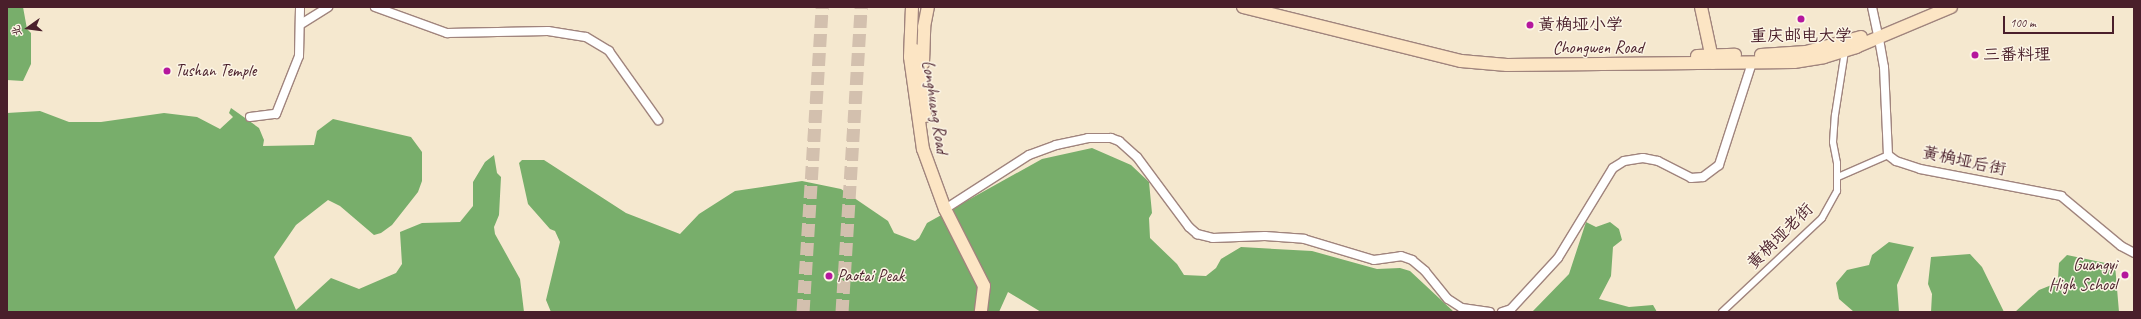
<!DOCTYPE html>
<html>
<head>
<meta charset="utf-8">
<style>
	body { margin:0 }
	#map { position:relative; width:2141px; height:319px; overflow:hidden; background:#f5e8cf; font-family:Caveat,"LXGW WenKai TC",sans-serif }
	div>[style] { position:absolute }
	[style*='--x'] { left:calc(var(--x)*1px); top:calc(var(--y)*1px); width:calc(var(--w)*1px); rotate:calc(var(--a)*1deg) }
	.forest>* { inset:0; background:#78ae6b }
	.primary-tunnel>* { height:13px; margin-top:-6.5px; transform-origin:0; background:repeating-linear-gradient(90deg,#d3c0ae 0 13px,transparent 0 19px) }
	.roads { filter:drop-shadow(1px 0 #a0847d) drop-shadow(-1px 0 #a0847d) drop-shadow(0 1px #a0847d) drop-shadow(0 -1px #a0847d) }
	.pedestrian>* { height:6px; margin:-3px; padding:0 3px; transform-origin:3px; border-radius:3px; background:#fff }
	.minor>* { height:8px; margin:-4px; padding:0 4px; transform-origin:4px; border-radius:4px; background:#fff }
	.secondary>* { height:12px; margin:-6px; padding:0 6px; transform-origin:6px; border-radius:6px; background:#fce5c4 }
	.dots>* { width:11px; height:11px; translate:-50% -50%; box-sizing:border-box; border:2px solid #fcf5e5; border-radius:50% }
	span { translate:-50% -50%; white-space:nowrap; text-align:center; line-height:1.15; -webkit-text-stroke:3px #fcf5e5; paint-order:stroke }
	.poi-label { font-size:17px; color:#4a1f2b }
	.left { translate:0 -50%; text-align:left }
	.right { translate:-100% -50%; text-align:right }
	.street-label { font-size:17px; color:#4a1f2b }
	.frame { position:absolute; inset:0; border:8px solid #4a1f2b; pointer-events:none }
	.north { position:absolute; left:8px; top:8px; width:40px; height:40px; -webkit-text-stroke:3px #fcf5e5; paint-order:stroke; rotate:256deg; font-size:11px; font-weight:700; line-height:16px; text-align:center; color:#4a1f2b }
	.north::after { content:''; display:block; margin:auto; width:14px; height:18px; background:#4a1f2b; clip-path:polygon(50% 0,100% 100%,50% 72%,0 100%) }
	.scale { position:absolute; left:2003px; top:16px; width:111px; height:18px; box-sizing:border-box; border:2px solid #4a1f2b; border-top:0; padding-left:5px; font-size:12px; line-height:14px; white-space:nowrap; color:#4a1f2b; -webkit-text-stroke:3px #fcf5e5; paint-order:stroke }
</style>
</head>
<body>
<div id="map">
	<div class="forest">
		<div style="clip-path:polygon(7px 7px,23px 7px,27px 29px,31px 33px,31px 64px,23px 81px,7px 80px)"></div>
		<div style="clip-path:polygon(231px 108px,259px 128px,264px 140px,263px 146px,314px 145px,317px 131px,333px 119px,411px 137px,422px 152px,422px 181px,418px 192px,392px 225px,381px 233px,374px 235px,340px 206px,328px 200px,296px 225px,274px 257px,296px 310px,331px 278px,359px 289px,396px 273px,402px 264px,400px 232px,422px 223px,460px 222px,473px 206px,473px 182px,485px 162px,494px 155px,497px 173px,501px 177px,499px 215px,494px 227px,495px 234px,520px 279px,524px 312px,7px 312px,7px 113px,40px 111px,69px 122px,101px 122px,164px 113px,197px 117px,220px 129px,233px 117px,229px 113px)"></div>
		<div style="clip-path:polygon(1092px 148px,1131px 165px,1149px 182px,1152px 213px,1149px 218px,1150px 238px,1177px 264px,1184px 275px,1206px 276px,1216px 268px,1221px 259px,1241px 247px,1312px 251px,1377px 269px,1400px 268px,1410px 271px,1454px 312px,1041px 312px,1008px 292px,999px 312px,551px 312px,546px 300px,560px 242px,555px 231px,550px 229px,528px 204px,519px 163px,522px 160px,544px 160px,626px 213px,680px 234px,699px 214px,735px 191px,802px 181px,841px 189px,888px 221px,894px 233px,915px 241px,919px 238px,927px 223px,1042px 159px)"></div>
		<div style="clip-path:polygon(1586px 222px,1596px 227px,1610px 222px,1619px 229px,1622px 240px,1613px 247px,1611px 276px,1599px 299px,1629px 307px,1653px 305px,1657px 312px,1532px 312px,1569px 274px)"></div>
		<div style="clip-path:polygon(1889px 242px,1914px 247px,1897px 285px,1899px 312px,1854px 312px,1839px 299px,1836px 283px,1847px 270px,1869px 265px,1872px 255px)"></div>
		<div style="clip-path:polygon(1970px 254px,1982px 267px,2004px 312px,1931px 312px,1932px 294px,1928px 284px,1931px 257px)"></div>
		<div style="clip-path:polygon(2067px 255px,2115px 265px,2119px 312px,2015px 312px,2039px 290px,2054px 284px,2058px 279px,2059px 263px)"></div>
	</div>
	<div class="primary-tunnel">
		<div style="--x:803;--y:312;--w:306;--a:-86.4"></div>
		<div style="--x:842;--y:312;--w:306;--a:-86.4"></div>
	</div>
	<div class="roads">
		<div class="pedestrian">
			<div style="--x:1838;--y:177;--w:55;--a:-23.7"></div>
			<div style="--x:1722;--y:312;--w:137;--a:-43.2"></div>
			<div style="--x:1822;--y:218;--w:31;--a:-61"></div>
			<div style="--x:1837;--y:191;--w:28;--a:-90"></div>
			<div style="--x:1837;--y:163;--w:21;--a:-101"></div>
			<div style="--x:1833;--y:142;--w:27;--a:-86"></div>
			<div style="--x:1835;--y:115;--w:65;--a:-81.1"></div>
		</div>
		<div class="minor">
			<div style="--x:375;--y:7;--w:77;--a:19.9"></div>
			<div style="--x:447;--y:33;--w:101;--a:-1.1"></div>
			<div style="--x:548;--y:31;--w:38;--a:9"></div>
			<div style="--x:586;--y:37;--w:27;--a:31"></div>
			<div style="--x:609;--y:51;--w:85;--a:54.6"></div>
			<div style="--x:1872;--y:7;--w:25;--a:78"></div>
			<div style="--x:301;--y:24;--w:32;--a:-32"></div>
			<div style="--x:1879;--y:39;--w:28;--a:80"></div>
			<div style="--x:1884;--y:67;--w:88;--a:87.4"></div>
			<div style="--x:1888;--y:155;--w:10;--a:37"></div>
			<div style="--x:1896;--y:161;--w:25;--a:18"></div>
			<div style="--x:1920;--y:169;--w:144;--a:10.8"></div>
			<div style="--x:2061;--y:196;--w:78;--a:39.8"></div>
			<div style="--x:2121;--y:246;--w:15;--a:28"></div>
			<div style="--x:250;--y:117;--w:26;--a:-7"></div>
			<div style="--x:276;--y:114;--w:62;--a:-68.4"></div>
			<div style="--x:299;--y:56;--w:49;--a:-88.8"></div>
			<div style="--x:945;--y:209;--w:100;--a:-32.7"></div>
			<div style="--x:1029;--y:155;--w:29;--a:-20"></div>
			<div style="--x:1056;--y:145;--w:33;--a:-12"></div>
			<div style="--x:1088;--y:138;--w:23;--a:0"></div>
			<div style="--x:1111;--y:138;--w:9;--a:21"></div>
			<div style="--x:1119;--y:141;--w:24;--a:42"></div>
			<div style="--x:1137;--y:157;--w:87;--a:53.4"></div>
			<div style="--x:1189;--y:227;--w:11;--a:41"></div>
			<div style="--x:1197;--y:234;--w:16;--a:14"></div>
			<div style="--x:1213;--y:238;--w:52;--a:-2.2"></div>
			<div style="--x:1265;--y:236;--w:39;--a:4"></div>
			<div style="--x:1304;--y:239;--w:73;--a:16.7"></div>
			<div style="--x:1374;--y:260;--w:27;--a:-8"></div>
			<div style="--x:1401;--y:256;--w:12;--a:20"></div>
			<div style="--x:1412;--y:260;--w:17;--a:40"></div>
			<div style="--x:1425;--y:271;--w:36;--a:51"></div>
			<div style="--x:1448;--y:299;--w:17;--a:33"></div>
			<div style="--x:1462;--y:308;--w:28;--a:8"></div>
			<div style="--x:1502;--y:312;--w:9;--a:-18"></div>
			<div style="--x:1511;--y:309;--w:69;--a:-47.3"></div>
			<div style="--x:1558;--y:258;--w:105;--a:-58.6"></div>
			<div style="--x:1613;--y:168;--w:13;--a:-32"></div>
			<div style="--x:1624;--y:161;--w:19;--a:-9"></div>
			<div style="--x:1643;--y:158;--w:15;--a:11"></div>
			<div style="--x:1658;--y:161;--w:37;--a:27"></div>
			<div style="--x:1691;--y:178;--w:12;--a:-5"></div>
			<div style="--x:1703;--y:177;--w:20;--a:-37"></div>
			<div style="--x:1719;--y:165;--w:107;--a:-72.1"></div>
		</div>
		<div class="secondary">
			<div style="--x:912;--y:7;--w:50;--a:92.3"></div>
			<div style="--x:910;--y:57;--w:93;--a:82"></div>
			<div style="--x:923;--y:149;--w:64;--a:69.9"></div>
			<div style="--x:945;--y:209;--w:86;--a:63.1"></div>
			<div style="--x:984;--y:286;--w:26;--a:97"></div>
			<div style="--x:1243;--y:7;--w:225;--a:13.9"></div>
			<div style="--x:1461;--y:61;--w:46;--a:5"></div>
			<div style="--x:1507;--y:65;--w:287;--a:-0.6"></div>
			<div style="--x:1794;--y:62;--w:30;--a:-9"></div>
			<div style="--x:1824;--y:57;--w:34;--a:-17"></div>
			<div style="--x:1856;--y:47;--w:103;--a:-22.8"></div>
			<div style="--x:1701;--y:7;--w:57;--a:77.9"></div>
			<div style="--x:915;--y:50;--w:29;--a:74"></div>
			<div style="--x:923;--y:78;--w:38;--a:87"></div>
			<div style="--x:1761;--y:55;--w:45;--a:-3.8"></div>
			<div style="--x:1806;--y:52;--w:57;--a:-15.3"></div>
			<div style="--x:1697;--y:56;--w:38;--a:-2"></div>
			<div style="--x:923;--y:63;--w:36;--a:-88"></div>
			<div style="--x:924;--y:27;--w:20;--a:-79"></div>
		</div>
	</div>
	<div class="dots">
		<div style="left:1801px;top:19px;background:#b5179e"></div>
		<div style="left:1530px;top:25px;background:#b5179e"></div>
		<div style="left:1975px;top:55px;background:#b5179e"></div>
		<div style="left:167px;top:71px;background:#b5179e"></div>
		<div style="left:2125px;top:275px;background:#b5179e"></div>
		<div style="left:829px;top:276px;background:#b5179e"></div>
	</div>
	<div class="poi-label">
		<span class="left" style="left:1538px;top:25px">黄桷垭小学</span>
		<span style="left:1801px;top:36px">重庆邮电大学</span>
		<span class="left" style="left:1983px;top:55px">三番料理</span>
		<span class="left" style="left:175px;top:71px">Tushan Temple</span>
		<span class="right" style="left:2117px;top:275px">Guangyi<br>High School</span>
		<span class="left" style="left:837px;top:276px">Paotai Peak</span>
	</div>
	<div class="street-label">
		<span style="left:1598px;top:48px">Chongwen Road</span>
		<span style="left:935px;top:107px;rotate:81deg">Longhuang Road</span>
		<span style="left:1964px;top:161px;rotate:12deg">黄桷垭后街</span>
		<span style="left:1780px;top:236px;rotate:-45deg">黄桷垭老街</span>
	</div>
	<div class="frame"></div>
	<div class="north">北</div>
	<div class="scale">100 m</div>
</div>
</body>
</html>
